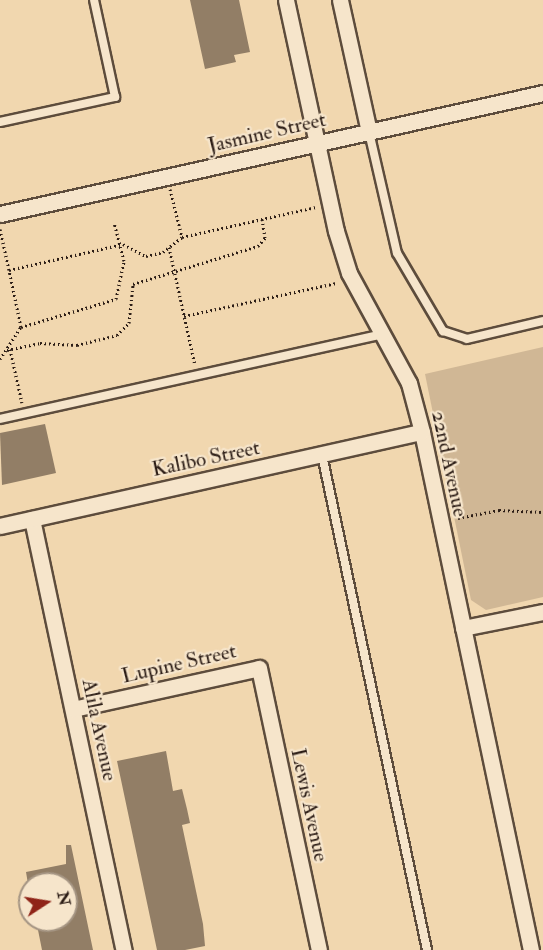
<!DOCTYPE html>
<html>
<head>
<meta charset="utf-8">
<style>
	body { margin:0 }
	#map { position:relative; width:543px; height:950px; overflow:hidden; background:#f1d7af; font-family:"IM FELL Double Pica",serif }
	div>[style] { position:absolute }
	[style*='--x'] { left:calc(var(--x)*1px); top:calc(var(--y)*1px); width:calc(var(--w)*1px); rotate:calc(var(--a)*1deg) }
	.green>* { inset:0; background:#d0b795 }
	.building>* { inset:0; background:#927e66 }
	.path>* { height:3px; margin-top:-1.5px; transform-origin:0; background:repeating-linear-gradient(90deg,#2c1d16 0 1.5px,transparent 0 4.5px) }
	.roads { filter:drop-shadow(2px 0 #5d4c3c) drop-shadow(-2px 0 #5d4c3c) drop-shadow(0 2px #5d4c3c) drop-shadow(0 -2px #5d4c3c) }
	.service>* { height:8px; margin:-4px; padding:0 4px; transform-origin:4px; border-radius:4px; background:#f6e5cb }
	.minor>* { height:15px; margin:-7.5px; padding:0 7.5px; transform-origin:7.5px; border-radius:7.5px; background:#f6e5cb }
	span { translate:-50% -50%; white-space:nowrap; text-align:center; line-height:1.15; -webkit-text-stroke:4.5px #f6e5cb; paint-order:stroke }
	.street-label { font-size:21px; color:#2c1d16 }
	.north { position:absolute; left:18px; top:872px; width:60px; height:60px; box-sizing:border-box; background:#f6e5cb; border:2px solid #a59583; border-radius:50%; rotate:78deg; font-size:16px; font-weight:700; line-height:24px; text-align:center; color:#2c1d16 }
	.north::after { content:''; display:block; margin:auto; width:21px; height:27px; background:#8f2418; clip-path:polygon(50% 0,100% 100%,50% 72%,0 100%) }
</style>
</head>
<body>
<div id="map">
	<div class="green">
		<div style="clip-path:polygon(543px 347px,543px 597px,486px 610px,471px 600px,425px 374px)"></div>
	</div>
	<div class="building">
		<div style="clip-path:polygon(190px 0,239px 0,250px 52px,234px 55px,236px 62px,205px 69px)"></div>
		<div style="clip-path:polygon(45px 424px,56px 473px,2px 485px,0 433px)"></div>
		<div style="clip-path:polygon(166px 751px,173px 791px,182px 789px,187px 809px,190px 823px,182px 825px,203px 924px,205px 946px,185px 950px,157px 950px,117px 761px)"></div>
		<div style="clip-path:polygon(66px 845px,71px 845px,93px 950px,42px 950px,36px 920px,66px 920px,66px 879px,28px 884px,26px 872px,66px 864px)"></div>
	</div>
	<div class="path">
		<div style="--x:170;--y:189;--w:49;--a:76"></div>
		<div style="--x:182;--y:237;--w:137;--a:-12.6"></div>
		<div style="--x:0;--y:229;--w:42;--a:77.6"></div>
		<div style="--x:9;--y:270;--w:117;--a:-12.8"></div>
		<div style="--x:123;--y:244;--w:26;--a:28"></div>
		<div style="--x:146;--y:256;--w:17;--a:-13"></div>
		<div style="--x:163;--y:252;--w:24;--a:-38"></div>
		<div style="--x:169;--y:247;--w:121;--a:77.6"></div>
		<div style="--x:184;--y:316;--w:157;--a:-12.2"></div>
		<div style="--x:21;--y:327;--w:99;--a:-16.4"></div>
		<div style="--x:116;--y:299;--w:39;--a:-78"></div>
		<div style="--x:124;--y:261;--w:40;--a:-104.4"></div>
		<div style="--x:10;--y:349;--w:55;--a:77.5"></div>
		<div style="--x:7;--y:350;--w:34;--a:-12"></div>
		<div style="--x:40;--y:343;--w:37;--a:3"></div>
		<div style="--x:77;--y:345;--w:41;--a:-14"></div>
		<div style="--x:117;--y:335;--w:17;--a:-45"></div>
		<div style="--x:129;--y:323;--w:39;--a:-84"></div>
		<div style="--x:133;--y:284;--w:131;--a:-16.9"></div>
		<div style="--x:258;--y:246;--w:11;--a:-49"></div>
		<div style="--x:265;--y:238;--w:19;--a:-99"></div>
		<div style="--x:0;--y:359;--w:38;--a:-57"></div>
		<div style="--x:21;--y:327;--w:58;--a:-101.9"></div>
		<div style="--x:458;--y:518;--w:42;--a:-11"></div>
		<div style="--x:499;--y:510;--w:44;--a:2.6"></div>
	</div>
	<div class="roads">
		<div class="service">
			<div style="--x:0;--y:122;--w:118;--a:-12.3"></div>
			<div style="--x:115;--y:97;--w:99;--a:-102.2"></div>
			<div style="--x:369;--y:132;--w:124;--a:77"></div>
			<div style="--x:397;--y:253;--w:91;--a:59.5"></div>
			<div style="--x:443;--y:331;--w:25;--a:18"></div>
			<div style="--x:467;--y:339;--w:78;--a:-13.3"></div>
			<div style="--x:0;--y:419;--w:391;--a:-12.5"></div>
			<div style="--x:322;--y:455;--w:506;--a:78.02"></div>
		</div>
		<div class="minor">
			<div style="--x:286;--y:0;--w:236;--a:77.8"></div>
			<div style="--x:336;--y:231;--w:44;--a:72.8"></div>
			<div style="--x:349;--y:273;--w:125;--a:61.4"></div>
			<div style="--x:409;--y:383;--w:51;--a:75.1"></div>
			<div style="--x:422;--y:432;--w:529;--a:78.12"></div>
			<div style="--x:340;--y:0;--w:135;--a:77.6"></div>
			<div style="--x:0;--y:214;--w:556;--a:-12.56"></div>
			<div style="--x:32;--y:519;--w:441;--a:78"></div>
			<div style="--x:0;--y:526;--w:432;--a:-12.6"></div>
			<div style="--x:463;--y:628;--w:82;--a:-11.3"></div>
			<div style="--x:73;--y:709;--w:190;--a:-12.4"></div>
			<div style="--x:259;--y:668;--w:288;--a:78"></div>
		</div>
	</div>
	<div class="street-label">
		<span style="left:267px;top:133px;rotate:-13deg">Jasmine Street</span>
		<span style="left:206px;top:459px;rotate:-12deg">Kalibo Street</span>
		<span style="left:449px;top:464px;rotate:78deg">22nd Avenue</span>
		<span style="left:179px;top:664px;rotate:-13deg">Lupine Street</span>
		<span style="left:99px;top:730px;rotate:78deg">Alila Avenue</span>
		<span style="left:309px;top:805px;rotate:78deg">Lewis Avenue</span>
	</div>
	<div class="north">N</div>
</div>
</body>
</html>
